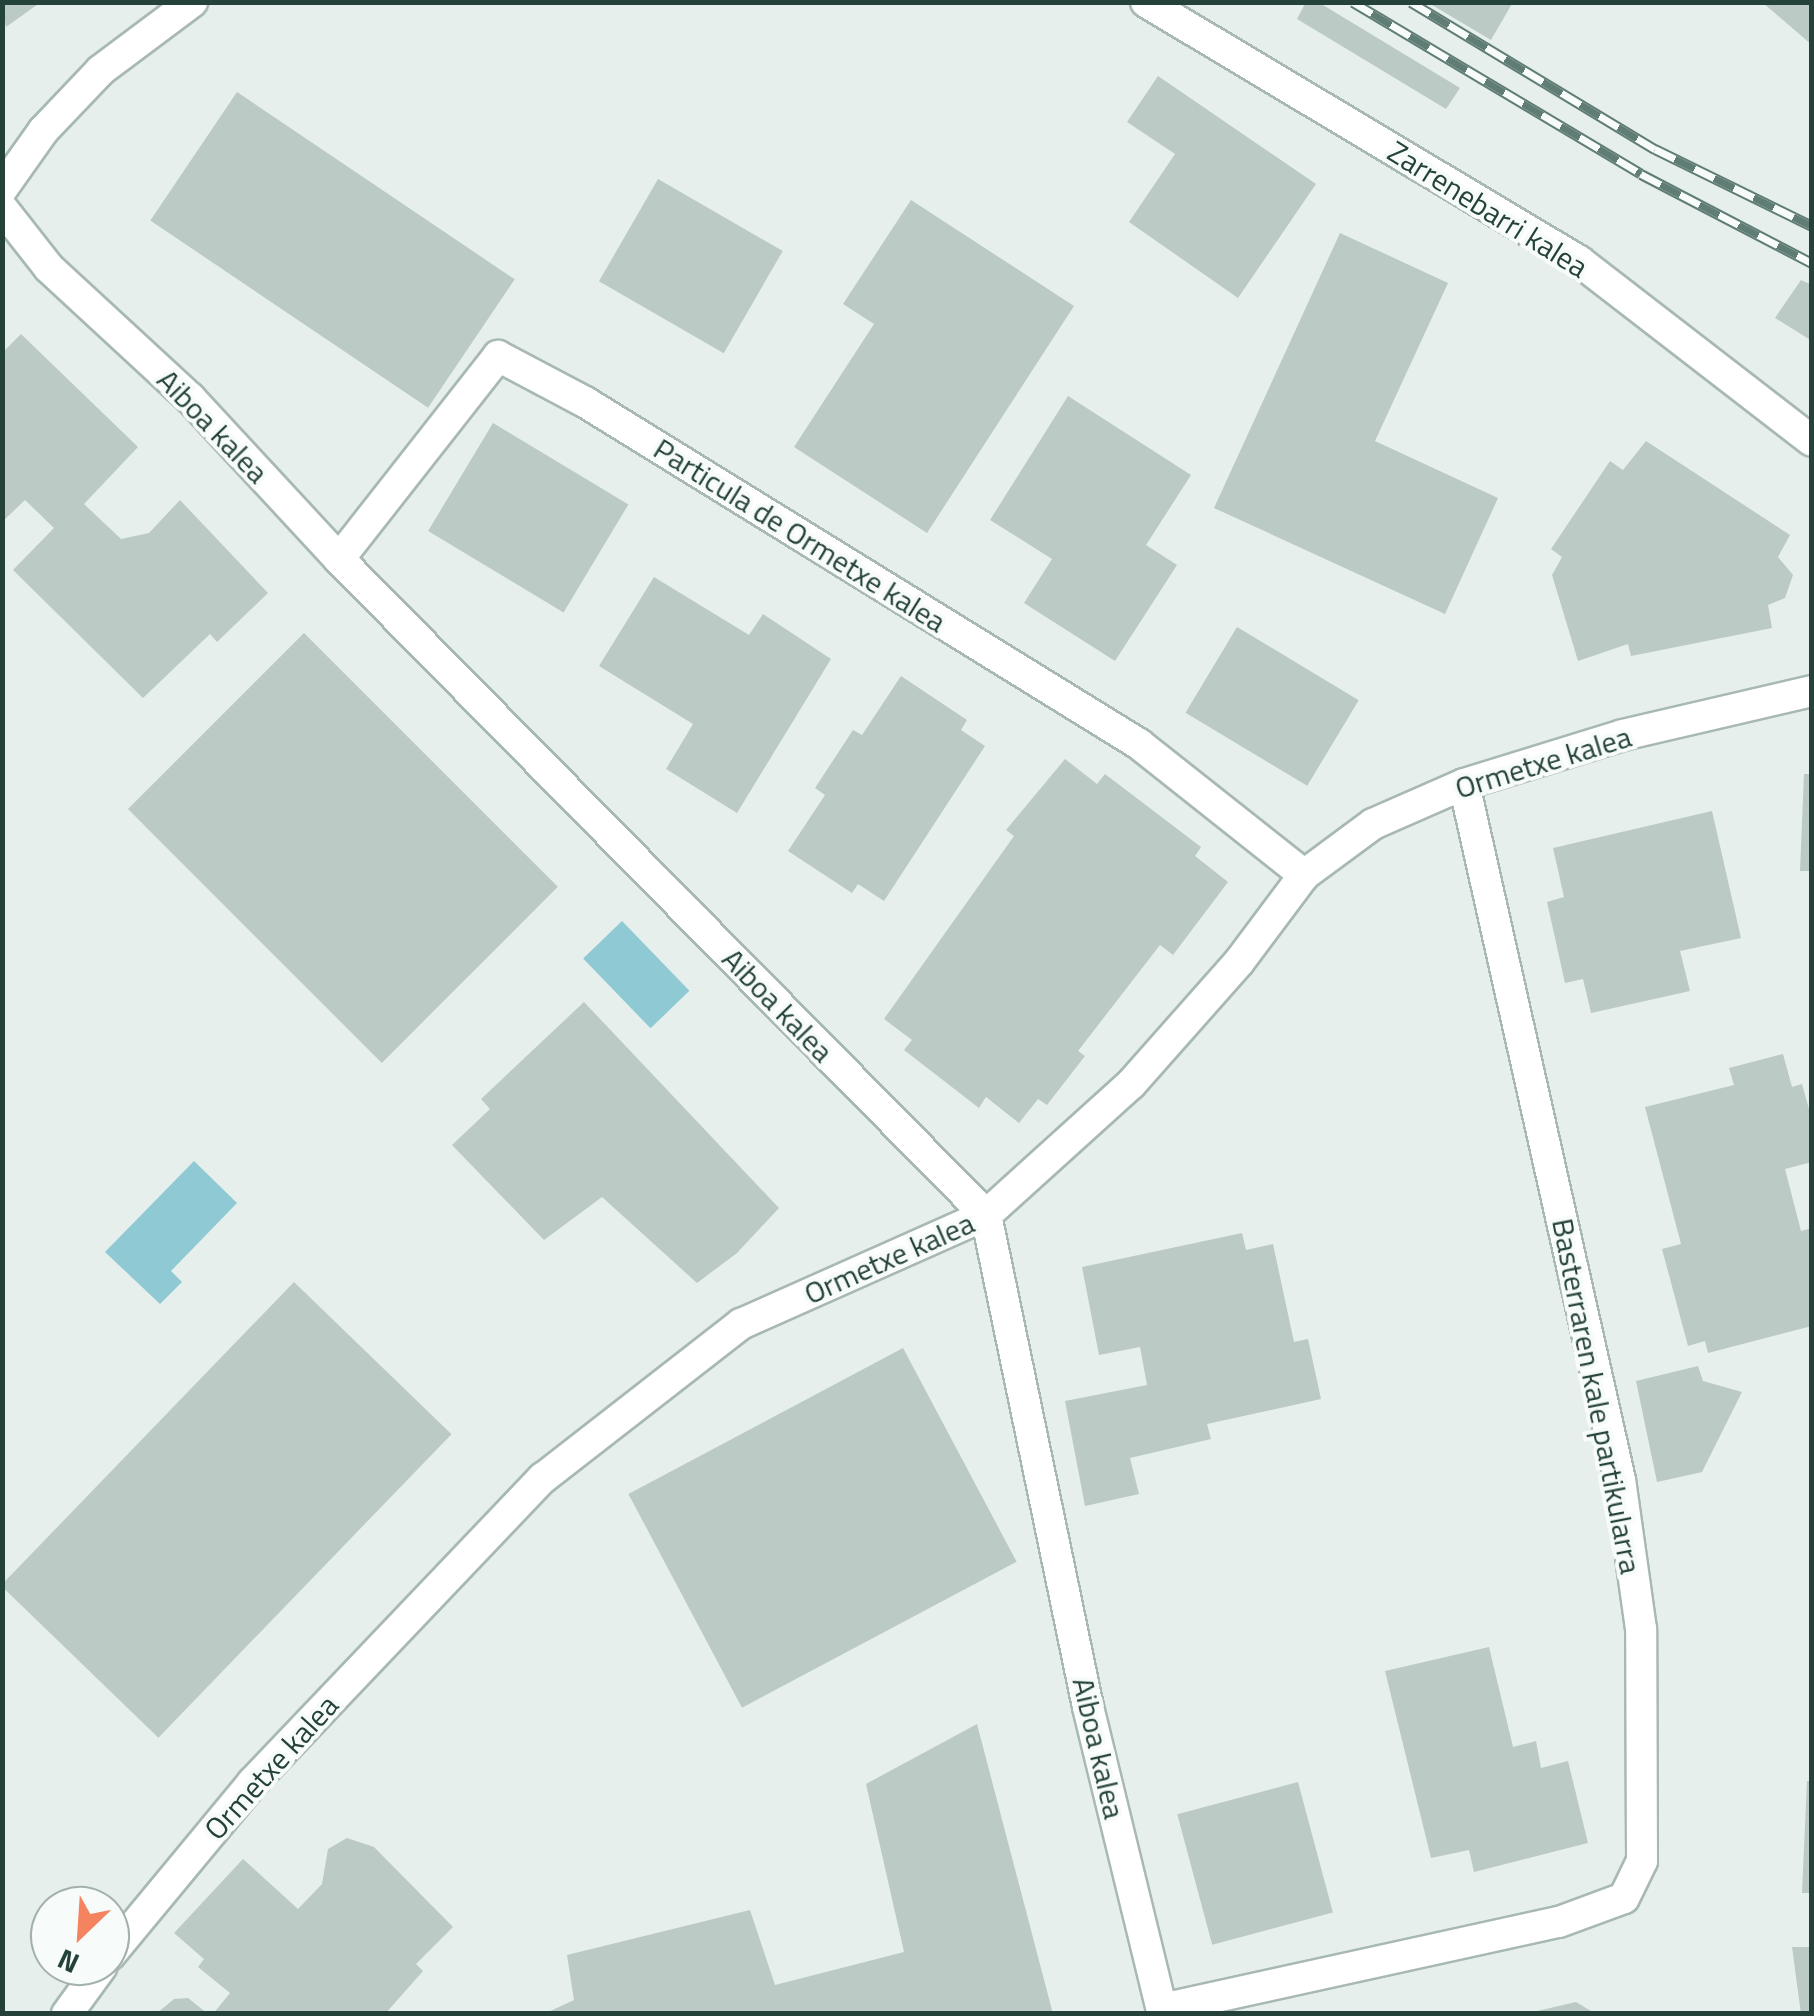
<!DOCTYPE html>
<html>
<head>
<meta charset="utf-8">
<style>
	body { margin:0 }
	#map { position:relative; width:1814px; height:2016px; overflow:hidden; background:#e6efeb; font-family:"Titillium Web",sans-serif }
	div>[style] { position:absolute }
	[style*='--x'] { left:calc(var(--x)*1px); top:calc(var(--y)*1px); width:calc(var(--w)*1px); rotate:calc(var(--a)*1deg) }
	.water>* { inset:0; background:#8ec9d4; transform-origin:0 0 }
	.building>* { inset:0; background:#bbcac4; transform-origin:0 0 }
	.roads { filter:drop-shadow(2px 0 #a8b8b2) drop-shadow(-2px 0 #a8b8b2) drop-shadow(0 2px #a8b8b2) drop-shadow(0 -2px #a8b8b2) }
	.street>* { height:30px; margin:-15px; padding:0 15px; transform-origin:15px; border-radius:15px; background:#fff }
	.rail>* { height:11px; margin-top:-5.5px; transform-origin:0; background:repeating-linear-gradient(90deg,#f7fbf9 0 22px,#5f7d75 0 44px); box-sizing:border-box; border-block:2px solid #5f7d75 }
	span { translate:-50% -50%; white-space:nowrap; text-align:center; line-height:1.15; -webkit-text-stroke:8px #f7fbf9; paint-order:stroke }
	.street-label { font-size:30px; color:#24423a }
	.frame { position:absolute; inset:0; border:5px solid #24423a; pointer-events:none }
	.north { position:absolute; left:30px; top:1886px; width:100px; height:100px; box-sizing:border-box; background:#f7fbf9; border:2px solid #a3b1ad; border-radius:50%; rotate:205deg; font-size:28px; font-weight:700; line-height:40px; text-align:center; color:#24423a }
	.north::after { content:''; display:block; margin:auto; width:35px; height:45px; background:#f4845f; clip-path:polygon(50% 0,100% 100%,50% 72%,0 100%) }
</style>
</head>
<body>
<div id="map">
	<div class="water">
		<div style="left:622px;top:921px;width:97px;height:54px;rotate:46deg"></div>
		<div style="clip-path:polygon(194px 1161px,237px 1203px,171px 1271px,182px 1282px,160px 1304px,105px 1252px)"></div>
	</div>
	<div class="building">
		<div style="clip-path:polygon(2px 2px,41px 2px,6px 27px)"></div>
		<div style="clip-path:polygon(1306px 2px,1318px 2px,1460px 88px,1446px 109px,1297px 19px)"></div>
		<div style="clip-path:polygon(1427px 2px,1513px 2px,1491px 40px)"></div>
		<div style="clip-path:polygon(1762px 2px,1812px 2px,1812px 45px)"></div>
		<div style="clip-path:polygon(1158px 76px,1316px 184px,1238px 298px,1129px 222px,1175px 154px,1127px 122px)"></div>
		<div style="left:237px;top:92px;width:335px;height:155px;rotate:34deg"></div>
		<div style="left:658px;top:179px;width:144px;height:118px;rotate:30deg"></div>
		<div style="clip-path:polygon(911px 200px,1074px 306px,927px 533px,794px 447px,874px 324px,843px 304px)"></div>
		<div style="clip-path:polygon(1340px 233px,1448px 283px,1375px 441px,1498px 498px,1445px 614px,1214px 508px)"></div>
		<div style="clip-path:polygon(1801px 280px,1812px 285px,1812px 341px,1775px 318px)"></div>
		<div style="clip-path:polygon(21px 334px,138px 447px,84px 504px,121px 539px,149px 533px,180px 500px,268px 593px,217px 642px,210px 634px,143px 698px,13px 570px,54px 528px,25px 500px,2px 522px,2px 353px)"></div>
		<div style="clip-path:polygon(1068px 396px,1191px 475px,1146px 545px,1177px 565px,1115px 661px,1024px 603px,1052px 559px,990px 520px)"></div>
		<div style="left:493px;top:423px;width:158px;height:126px;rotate:31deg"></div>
		<div style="clip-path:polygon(1646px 441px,1790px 535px,1778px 557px,1793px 575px,1785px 598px,1768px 605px,1772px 628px,1631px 656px,1628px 644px,1578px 661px,1552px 575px,1562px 557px,1551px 549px,1610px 461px,1623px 470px)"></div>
		<div style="clip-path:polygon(654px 577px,749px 635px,763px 614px,831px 659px,737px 813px,666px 769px,693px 724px,599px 666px)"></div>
		<div style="left:1237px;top:627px;width:142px;height:100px;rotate:31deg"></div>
		<div style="left:304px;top:633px;width:359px;height:249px;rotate:45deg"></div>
		<div style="clip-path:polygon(901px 676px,967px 720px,961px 730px,985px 746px,884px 901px,858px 884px,852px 893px,788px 851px,825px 795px,815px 788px,853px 730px,862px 735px)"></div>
		<div style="clip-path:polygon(1065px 759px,1097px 784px,1105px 774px,1201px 847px,1195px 856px,1228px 882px,1173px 955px,1160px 945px,1078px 1051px,1085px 1056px,1047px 1105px,1038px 1099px,1019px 1123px,986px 1097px,979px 1108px,904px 1050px,912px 1040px,884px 1019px,1014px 836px,1006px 830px)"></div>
		<div style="clip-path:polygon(1804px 774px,1812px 774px,1812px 871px,1800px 871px)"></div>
		<div style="clip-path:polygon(1712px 811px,1741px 938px,1680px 951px,1690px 991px,1591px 1013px,1583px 979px,1565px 983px,1547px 902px,1564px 897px,1553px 848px)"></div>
		<div style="clip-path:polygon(584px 1002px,779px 1208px,737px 1253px,697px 1283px,602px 1197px,544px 1240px,452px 1145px,490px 1109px,481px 1099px)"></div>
		<div style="clip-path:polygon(1783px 1054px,1792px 1087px,1802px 1084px,1812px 1120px,1812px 1162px,1785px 1169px,1801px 1231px,1812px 1228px,1812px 1326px,1708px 1353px,1705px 1341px,1688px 1346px,1662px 1249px,1681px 1244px,1645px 1107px,1734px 1085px,1729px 1068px)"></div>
		<div style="clip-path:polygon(1242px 1233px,1246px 1250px,1273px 1244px,1294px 1342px,1308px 1339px,1321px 1399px,1207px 1424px,1211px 1439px,1130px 1458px,1139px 1494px,1085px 1506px,1065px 1401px,1147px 1385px,1140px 1347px,1099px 1355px,1082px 1267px)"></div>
		<div style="left:294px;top:1282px;width:219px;height:422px;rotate:44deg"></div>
		<div style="left:903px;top:1348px;width:242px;height:311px;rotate:62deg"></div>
		<div style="clip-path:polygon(1698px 1366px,1703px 1381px,1742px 1392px,1702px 1472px,1657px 1482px,1636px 1381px)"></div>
		<div style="clip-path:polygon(1489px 1647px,1513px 1747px,1536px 1741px,1541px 1768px,1568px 1761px,1588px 1843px,1474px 1872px,1469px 1850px,1431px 1858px,1385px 1671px)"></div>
		<div style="clip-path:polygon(977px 1724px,1053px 2014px,544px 2014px,574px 2000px,567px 1955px,750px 1910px,775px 1985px,904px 1952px,866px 1784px)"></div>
		<div style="clip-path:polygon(1807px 1781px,1812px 1781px,1812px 1893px,1802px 1893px)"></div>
		<div style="left:1298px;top:1782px;width:135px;height:125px;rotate:75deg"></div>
		<div style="clip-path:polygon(347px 1838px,374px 1847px,453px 1927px,416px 1964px,423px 1971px,385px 2014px,213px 2014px,230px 1993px,198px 1967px,204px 1959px,174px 1933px,243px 1859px,298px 1909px,322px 1884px,328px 1849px)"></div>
		<div style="clip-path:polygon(1792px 1947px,1812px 1947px,1812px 2014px,1801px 2014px)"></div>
		<div style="clip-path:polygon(188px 1998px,208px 2014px,156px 2014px,174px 1999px)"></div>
		<div style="clip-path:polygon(1576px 2002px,1596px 2014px,1533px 2014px,1533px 2012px)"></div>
	</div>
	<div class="roads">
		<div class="street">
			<div style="--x:1146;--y:2;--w:505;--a:30.89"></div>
			<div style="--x:1579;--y:261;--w:294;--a:37.7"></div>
			<div style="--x:2;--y:189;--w:71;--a:-54.7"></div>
			<div style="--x:43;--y:131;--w:84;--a:-46.4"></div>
			<div style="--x:101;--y:70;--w:114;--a:-36.8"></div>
			<div style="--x:2;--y:208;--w:76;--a:51.9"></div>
			<div style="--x:49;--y:268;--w:192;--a:42.7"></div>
			<div style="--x:190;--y:398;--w:219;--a:47.2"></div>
			<div style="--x:339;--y:559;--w:921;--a:45.4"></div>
			<div style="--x:986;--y:1215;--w:502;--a:78.29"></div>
			<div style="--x:1088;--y:1707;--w:316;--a:76.3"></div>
			<div style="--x:339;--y:559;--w:258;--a:-51.9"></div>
			<div style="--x:498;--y:356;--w:98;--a:27.9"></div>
			<div style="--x:585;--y:402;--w:651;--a:31.69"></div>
			<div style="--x:1139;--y:744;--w:211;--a:38.4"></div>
			<div style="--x:110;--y:1955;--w:224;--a:-50.4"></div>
			<div style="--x:253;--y:1782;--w:420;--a:-46.4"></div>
			<div style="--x:543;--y:1478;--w:251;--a:-37.9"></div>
			<div style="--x:741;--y:1324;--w:268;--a:-24"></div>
			<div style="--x:986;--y:1215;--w:195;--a:-42.1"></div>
			<div style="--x:1131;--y:1084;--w:163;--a:-48.5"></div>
			<div style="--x:1239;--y:962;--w:109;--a:-53.2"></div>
			<div style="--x:1304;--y:875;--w:86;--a:-36.5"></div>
			<div style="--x:1373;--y:824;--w:99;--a:-23.7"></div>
			<div style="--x:1464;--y:784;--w:166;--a:-17.1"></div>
			<div style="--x:1623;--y:735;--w:194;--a:-13.1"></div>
			<div style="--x:1162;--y:2009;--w:406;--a:-12.4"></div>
			<div style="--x:1559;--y:1922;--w:69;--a:-20.3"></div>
			<div style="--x:1624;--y:1898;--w:41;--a:-64.1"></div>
			<div style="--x:1642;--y:1861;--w:232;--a:-90.2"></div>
			<div style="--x:1641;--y:1629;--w:150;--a:-98"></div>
			<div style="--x:1620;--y:1480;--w:713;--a:-102.63"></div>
			<div style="--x:67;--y:2014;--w:59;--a:-53.9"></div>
		</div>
	</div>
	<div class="rail">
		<div style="--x:1353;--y:2;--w:335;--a:30.8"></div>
		<div style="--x:1641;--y:174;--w:193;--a:27.5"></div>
		<div style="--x:1411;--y:2;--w:285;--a:31.1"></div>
		<div style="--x:1655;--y:149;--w:175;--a:26.1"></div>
	</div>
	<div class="street-label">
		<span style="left:1488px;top:209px;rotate:32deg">Zarrenebarri kalea</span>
		<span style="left:213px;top:426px;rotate:46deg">Aiboa kalea</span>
		<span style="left:800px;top:535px;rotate:32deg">Particula de Ormetxe kalea</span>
		<span style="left:1543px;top:762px;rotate:-17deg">Ormetxe kalea</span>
		<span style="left:778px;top:1005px;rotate:46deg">Aiboa kalea</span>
		<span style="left:889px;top:1258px;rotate:-24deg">Ormetxe kalea</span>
		<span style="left:1597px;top:1396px;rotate:79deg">Basterraren kale partikularra</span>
		<span style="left:1099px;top:1748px;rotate:77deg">Aiboa kalea</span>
		<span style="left:271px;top:1767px;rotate:-48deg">Ormetxe kalea</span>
	</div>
	<div class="frame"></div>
	<div class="north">N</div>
</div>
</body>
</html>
